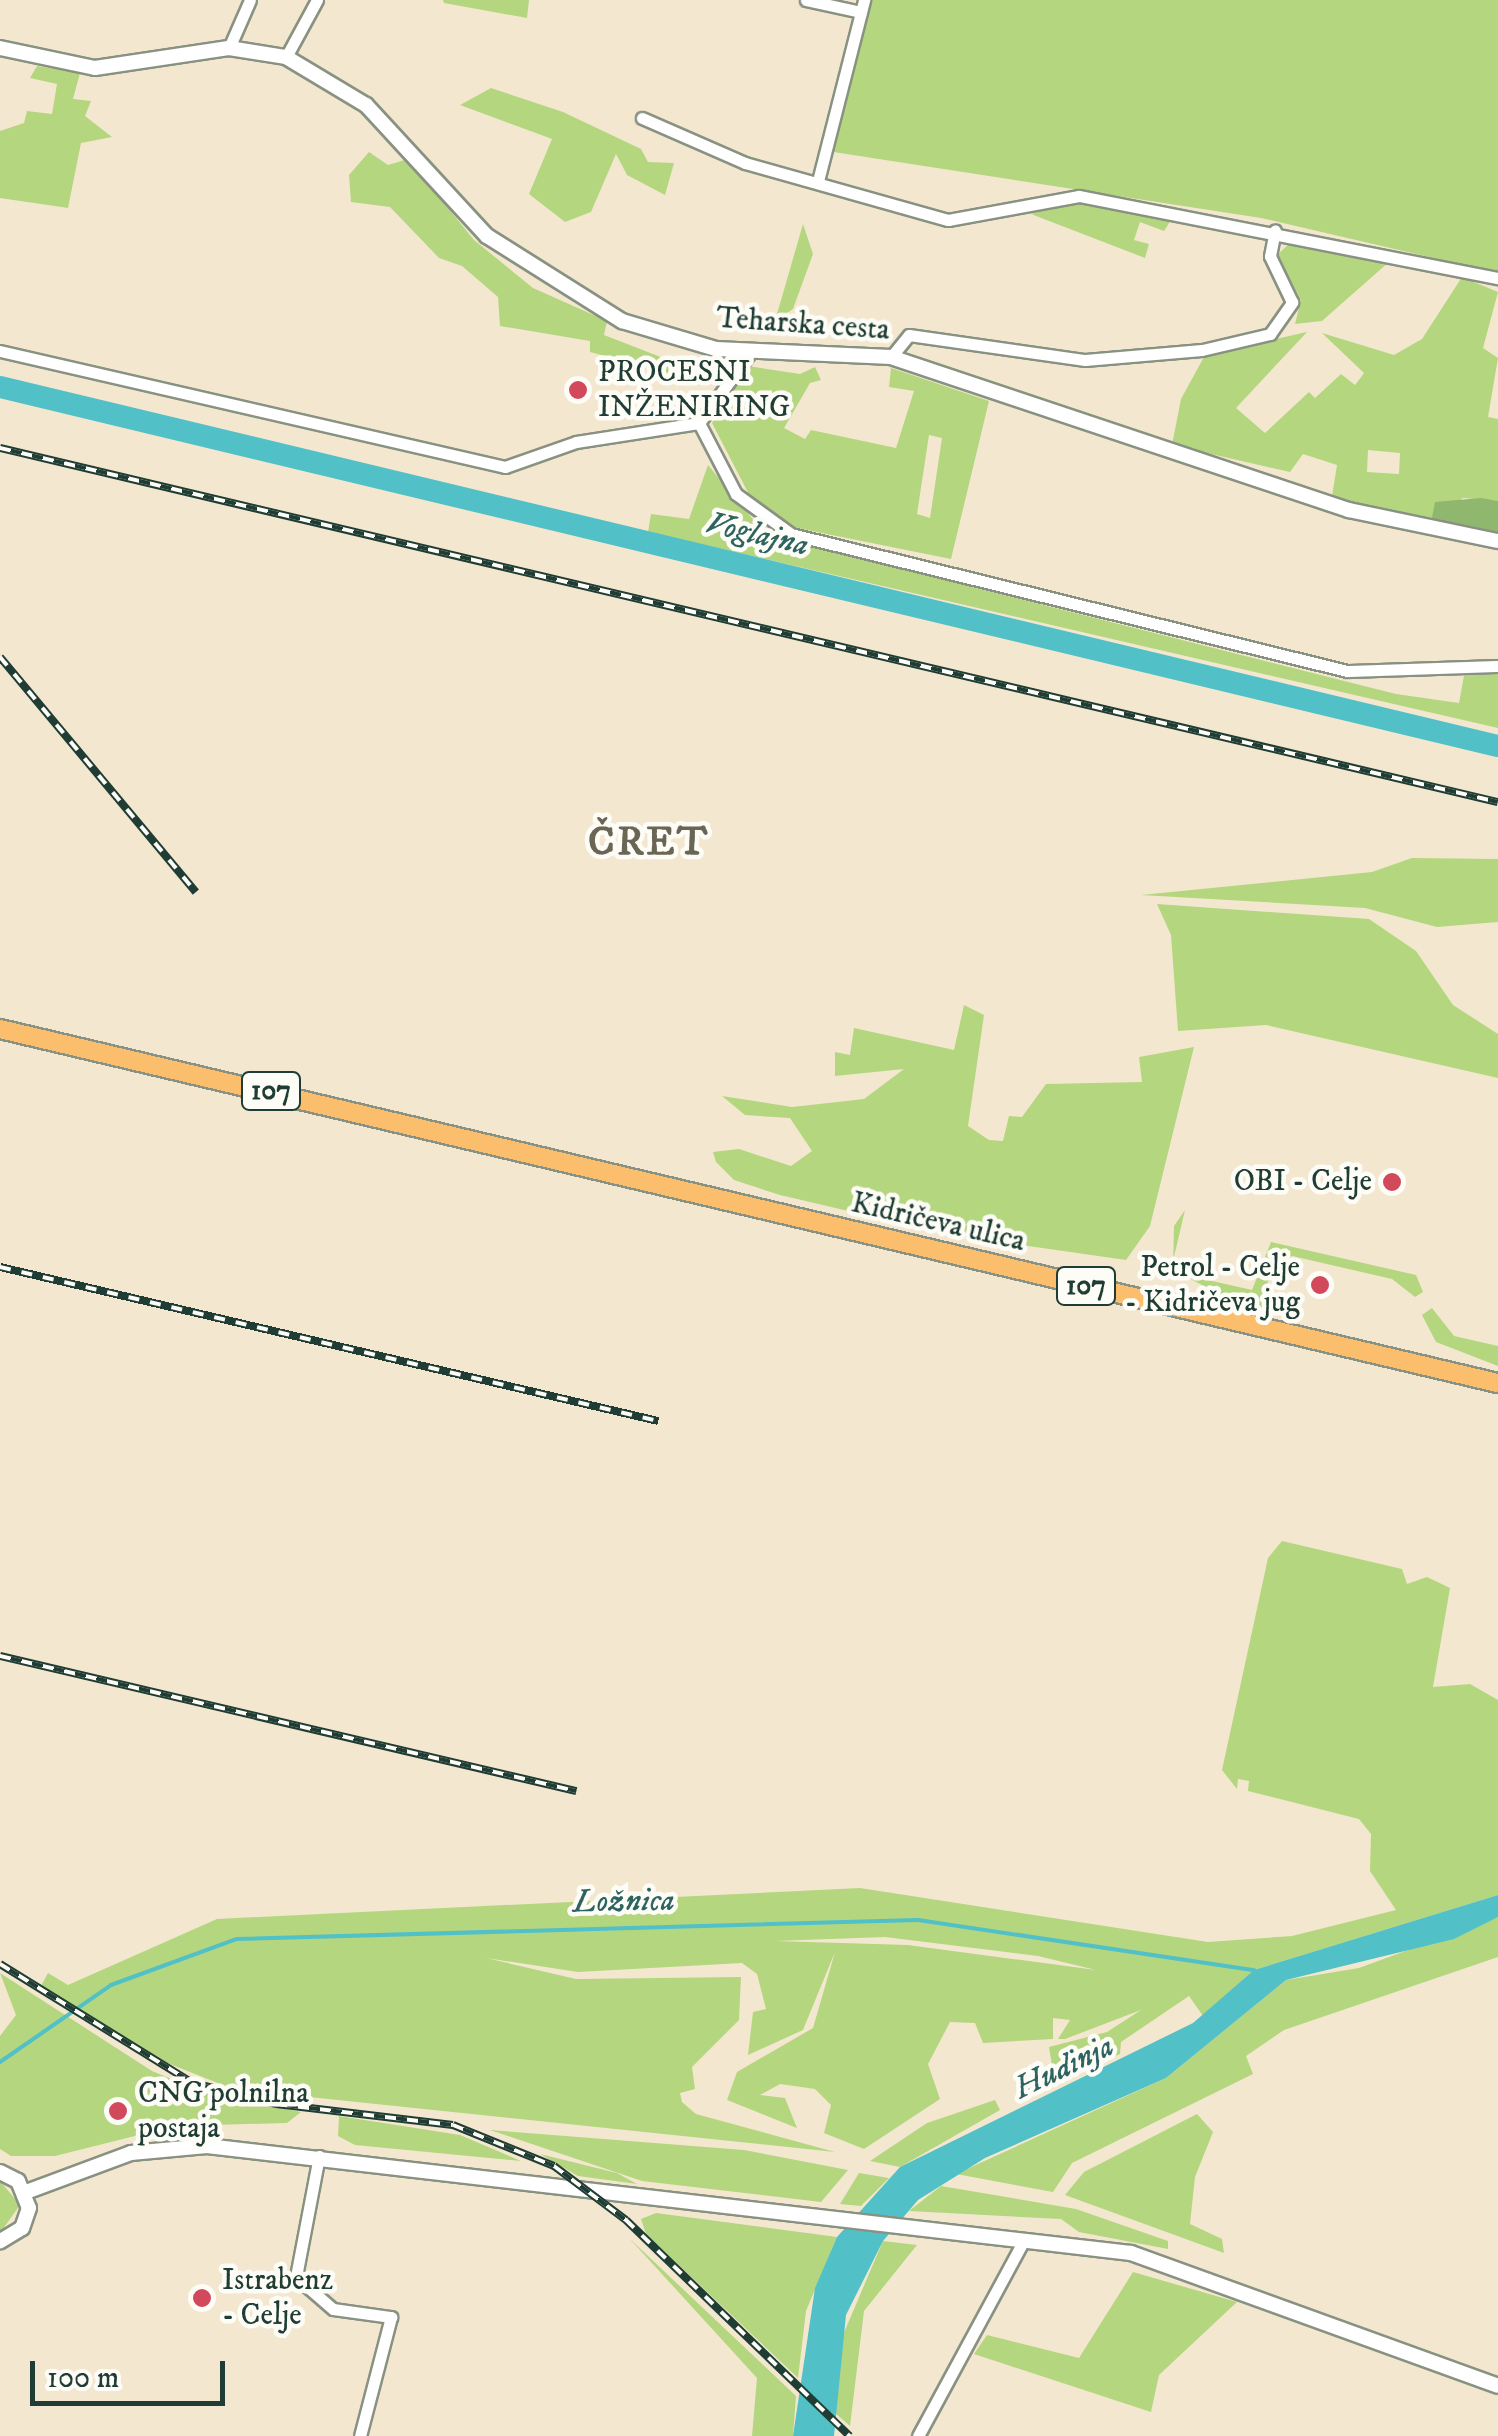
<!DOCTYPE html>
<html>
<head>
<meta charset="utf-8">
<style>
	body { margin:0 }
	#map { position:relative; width:1498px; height:2436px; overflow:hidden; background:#f3e8cf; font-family:"IM FELL DW Pica",serif }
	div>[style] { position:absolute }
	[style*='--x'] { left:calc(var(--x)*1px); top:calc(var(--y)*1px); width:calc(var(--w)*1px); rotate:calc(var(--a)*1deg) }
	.green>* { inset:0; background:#b4d67f }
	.forest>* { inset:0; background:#8fb76e }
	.water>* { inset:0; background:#52c0c7 }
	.stream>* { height:4px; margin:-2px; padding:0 2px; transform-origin:2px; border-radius:2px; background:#52c0c7 }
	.river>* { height:22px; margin:-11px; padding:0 11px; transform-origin:11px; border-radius:11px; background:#52c0c7 }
	.roads { filter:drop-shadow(2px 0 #899282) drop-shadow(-2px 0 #899282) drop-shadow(0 2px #899282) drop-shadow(0 -2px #899282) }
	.minor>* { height:11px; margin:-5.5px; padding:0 5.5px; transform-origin:5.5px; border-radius:5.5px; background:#fff }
	.tertiary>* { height:14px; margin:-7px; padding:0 7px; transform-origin:7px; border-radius:7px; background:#fff }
	.primary>* { height:18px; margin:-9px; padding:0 9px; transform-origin:9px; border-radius:9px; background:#fabe6d }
	.rail>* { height:8px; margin-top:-4px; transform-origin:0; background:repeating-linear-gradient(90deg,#fdfcf7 0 11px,#1f3d34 0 22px); box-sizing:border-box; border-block:2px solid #1f3d34 }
	.dots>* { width:28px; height:28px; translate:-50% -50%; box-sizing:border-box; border:5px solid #fdfcf7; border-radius:50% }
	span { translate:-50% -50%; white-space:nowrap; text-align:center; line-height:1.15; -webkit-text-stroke:9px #fdfcf7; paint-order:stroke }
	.shield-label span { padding:2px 8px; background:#fdfcf7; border:2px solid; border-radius:8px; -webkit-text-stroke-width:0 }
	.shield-label { font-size:28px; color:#1f3d34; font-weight:700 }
	.street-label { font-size:30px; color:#1f3d34 }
	.poi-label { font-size:30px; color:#1f3d34 }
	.left { translate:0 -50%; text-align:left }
	.right { translate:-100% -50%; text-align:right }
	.water-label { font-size:32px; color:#2e6460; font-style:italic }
	.district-label { font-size:40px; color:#6a6555; font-weight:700; letter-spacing:2.5px }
	.scale { position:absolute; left:30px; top:2361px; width:195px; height:45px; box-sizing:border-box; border:5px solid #1f3d34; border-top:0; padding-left:12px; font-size:30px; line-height:35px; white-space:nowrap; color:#1f3d34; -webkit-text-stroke:8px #fdfcf7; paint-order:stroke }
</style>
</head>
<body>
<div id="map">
	<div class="green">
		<div style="clip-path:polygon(443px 0,529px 0,527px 18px,444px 3px)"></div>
		<div style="clip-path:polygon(870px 0,1498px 0,1498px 273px,1261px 218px,827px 151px)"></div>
		<div style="clip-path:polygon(37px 66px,80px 73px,73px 99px,91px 101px,85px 116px,112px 137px,81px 143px,68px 208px,0 198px,0 131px,24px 123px,27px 111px,52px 114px,57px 84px,30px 78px)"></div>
		<div style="clip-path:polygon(491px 88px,563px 112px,641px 149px,648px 162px,674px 163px,665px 195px,627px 175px,616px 154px,591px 212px,565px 222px,529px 194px,552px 139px,460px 105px)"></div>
		<div style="clip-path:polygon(369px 152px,388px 165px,408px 159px,474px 240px,533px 288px,607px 321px,604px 335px,671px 361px,668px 373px,590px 352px,590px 341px,500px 326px,498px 297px,462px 266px,439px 258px,390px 207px,351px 202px,349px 175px)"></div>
		<div style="clip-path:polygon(1079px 201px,1175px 214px,1164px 231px,1140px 222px,1134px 240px,1149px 244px,1145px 258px,1031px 214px)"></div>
		<div style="clip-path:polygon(803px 224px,813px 254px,793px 309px,775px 321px)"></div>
		<div style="clip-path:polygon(1290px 243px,1299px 244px,1390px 261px,1322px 321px,1295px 324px,1301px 300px,1277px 255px)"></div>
		<div style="clip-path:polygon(evenodd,1462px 277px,1498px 292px,1483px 348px,1498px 358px,1488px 417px,1498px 419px,1498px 501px,1463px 498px,1431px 523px,1332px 496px,1337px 465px,1303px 454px,1290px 472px,1172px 445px,1181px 399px,1205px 355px,1307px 332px,1236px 408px,1265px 433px,1309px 392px,1315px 398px,1341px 374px,1355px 385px,1364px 373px,1322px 333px,1394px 355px,1422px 339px,1462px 277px,1368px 450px,1400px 453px,1399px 474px,1367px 472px,1368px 450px)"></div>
		<div style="clip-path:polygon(evenodd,748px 366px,800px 374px,815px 367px,821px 380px,810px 383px,784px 428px,805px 439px,811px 430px,896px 448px,914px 391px,889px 387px,891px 368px,989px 401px,951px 559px,792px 527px,756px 508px,712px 423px,748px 366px,929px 435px,942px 438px,930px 518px,917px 514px,929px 435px)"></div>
		<div style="clip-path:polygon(708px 465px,766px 535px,1396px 694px,1459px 703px,1465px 670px,1498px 672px,1498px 728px,648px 532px,651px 514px,689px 519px)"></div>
		<div style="clip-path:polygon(1412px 858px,1498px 859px,1498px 922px,1437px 927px,1365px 908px,1141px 895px,1372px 872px)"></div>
		<div style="clip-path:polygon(1157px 904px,1369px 919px,1416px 951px,1453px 1005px,1498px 1034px,1498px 1078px,1266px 1025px,1178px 1031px,1171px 935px)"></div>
		<div style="clip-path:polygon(964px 1005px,984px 1015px,968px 1126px,989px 1140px,1003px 1141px,1009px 1116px,1022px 1117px,1046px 1084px,1142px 1082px,1139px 1057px,1194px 1047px,1150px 1226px,1126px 1260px,951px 1235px,780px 1195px,734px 1180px,716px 1162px,713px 1152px,739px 1149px,791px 1166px,812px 1151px,790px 1118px,745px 1115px,722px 1096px,792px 1107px,864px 1099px,904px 1069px,835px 1076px,835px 1052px,850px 1055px,854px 1028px,954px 1050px)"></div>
		<div style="clip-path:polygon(1185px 1210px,1173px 1261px,1181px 1274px,1252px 1290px,1271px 1242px,1416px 1275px,1423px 1292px,1415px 1297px,1392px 1279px,1292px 1256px,1271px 1266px,1263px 1308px,1237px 1303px,1173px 1270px,1174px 1226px)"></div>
		<div style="clip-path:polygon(1432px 1308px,1454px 1336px,1498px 1346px,1498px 1366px,1436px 1342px,1422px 1315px)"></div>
		<div style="clip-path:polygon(evenodd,1282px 1541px,1402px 1569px,1407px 1584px,1427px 1577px,1450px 1588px,1433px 1687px,1470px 1684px,1498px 1700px,1498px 1895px,1254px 1970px,1203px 2016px,1189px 1996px,1121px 2042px,1120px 2054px,1025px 2098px,1025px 2083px,1054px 2077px,1049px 2047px,1107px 2032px,1141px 2010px,1065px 2039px,1058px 2039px,1070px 2020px,1053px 2018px,1053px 2039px,983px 2043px,975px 2023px,950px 2022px,928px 2064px,940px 2099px,864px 2149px,824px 2133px,831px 2105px,815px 2089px,780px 2084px,760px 2095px,785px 2098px,797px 2128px,727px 2100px,737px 2072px,813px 2028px,835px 1952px,803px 2030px,748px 2055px,753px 2012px,766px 2009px,757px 1974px,742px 1963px,578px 1972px,486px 1958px,576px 1979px,741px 1977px,739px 2020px,692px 2067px,695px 2089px,680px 2093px,682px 2102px,696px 2114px,835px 2152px,233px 2089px,147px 2055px,41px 1986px,48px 1973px,68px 1985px,217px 1919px,860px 1888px,1208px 1942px,1292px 1936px,1396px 1910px,1370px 1871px,1371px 1834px,1359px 1819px,1248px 1791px,1249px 1781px,1238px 1779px,1237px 1789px,1222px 1770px,1268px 1558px,1282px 1541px,885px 1937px,1038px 1956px,1096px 1970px,908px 1945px,775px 1941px,885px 1937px)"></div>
		<div style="clip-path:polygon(1498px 1917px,1498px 1957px,1284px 2030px,1246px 2056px,1253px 2074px,1072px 2163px,1053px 2192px,956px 2174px,1166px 2078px,1286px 1980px,1359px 1968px)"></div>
		<div style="clip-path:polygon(0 1973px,152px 2071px,211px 2095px,301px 2112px,287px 2123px,175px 2126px,55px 2156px,11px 2156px,0 2149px,0 2036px,16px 2015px)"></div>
		<div style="clip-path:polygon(995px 2100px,1000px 2110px,900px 2167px,870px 2161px,927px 2123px)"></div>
		<div style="clip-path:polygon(1197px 2114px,1213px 2132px,1195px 2177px,1190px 2224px,1222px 2239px,1224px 2253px,1065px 2195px,1084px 2172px)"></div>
		<div style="clip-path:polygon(339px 2116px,460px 2135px,521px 2161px,355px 2145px,338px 2136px)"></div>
		<div style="clip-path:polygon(490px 2130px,744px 2150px,848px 2170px,821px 2202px,642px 2181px)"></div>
		<div style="clip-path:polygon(540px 2154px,617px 2173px,637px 2184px,578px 2176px)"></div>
		<div style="clip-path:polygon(859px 2173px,889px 2178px,861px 2206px,840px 2204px)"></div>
		<div style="clip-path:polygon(0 2181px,20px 2205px,0 2233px)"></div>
		<div style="clip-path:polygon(941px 2186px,1076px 2209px,1168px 2241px,1168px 2249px,1079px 2232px,1061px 2219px,909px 2211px)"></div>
		<div style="clip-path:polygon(656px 2213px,837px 2237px,806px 2311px,798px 2378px,646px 2234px,641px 2219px)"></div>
		<div style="clip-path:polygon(629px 2238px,796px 2396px,793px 2436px,752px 2436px,757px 2378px)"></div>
		<div style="clip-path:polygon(883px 2241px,917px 2245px,864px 2311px,850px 2426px,835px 2413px,840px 2342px)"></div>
		<div style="clip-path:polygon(1133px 2272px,1237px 2302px,1159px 2375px,1151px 2412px,974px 2354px,987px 2335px,1079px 2358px)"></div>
	</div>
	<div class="forest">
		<div style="clip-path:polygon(1481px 498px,1498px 501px,1498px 535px,1431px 523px,1435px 502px)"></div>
	</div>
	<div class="water">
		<div style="clip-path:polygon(1498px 1895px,1498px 1917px,1454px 1939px,1286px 1980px,1166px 2078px,985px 2158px,918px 2200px,883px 2241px,846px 2315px,834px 2436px,793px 2436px,815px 2288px,837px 2237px,900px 2167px,1193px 2023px,1254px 1970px)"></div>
	</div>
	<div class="stream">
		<div style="--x:0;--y:2062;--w:135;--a:-34.7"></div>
		<div style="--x:111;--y:1985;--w:134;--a:-20.1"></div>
		<div style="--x:237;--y:1939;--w:681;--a:-1.6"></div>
		<div style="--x:918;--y:1920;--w:340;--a:8.5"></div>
	</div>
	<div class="river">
		<div style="--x:0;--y:387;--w:1540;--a:13.48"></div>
	</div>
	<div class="roads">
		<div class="minor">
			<div style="--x:806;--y:0;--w:56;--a:12.3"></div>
			<div style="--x:229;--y:48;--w:52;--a:-66.4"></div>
			<div style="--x:286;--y:57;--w:65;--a:-61.5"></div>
			<div style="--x:642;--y:118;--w:112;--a:23.6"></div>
			<div style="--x:745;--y:163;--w:211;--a:15.7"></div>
			<div style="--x:948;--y:220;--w:133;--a:-10.4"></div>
			<div style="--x:1079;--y:196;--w:427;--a:11.1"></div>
			<div style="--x:818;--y:181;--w:187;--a:-75.7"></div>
			<div style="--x:0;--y:351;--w:518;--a:12.94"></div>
			<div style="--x:505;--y:467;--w:75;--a:-19.4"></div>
			<div style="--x:576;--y:442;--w:124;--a:-8.8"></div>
			<div style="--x:699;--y:423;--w:80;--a:62.5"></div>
			<div style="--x:736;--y:494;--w:68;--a:36"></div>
			<div style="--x:791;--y:534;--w:573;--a:13.84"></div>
			<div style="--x:1347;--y:671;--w:151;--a:-1.9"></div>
			<div style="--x:891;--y:357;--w:28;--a:-51"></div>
			<div style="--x:909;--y:335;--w:178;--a:8.1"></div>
			<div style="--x:1085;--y:360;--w:117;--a:-4.9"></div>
			<div style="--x:1202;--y:350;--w:70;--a:-13.2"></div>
			<div style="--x:1270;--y:334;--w:39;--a:-55"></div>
			<div style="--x:1292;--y:302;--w:51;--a:-115.6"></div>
			<div style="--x:1270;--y:256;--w:26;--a:-79"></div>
			<div style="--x:699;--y:423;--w:87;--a:-53.9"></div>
			<div style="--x:319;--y:2156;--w:123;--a:100.8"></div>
			<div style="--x:296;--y:2277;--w:49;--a:40.9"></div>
			<div style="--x:333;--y:2309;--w:59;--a:7.9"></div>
			<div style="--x:391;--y:2317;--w:123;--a:104.6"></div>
			<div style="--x:918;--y:2436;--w:223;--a:-61.6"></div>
		</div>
		<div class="tertiary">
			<div style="--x:0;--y:48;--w:97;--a:11.9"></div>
			<div style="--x:95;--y:68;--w:135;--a:-8.5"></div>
			<div style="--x:229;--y:48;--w:58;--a:9"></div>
			<div style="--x:286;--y:57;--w:93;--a:31"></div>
			<div style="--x:366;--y:105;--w:178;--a:47.3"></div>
			<div style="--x:487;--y:236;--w:160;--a:32.2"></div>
			<div style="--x:622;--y:321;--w:98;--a:16.6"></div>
			<div style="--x:716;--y:349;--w:175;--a:2.6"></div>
			<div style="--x:891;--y:357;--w:483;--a:18.5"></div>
			<div style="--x:1349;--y:510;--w:152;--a:11.8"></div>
			<div style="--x:0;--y:2172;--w:20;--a:27"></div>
			<div style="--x:18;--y:2181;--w:29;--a:68"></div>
			<div style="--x:29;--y:2208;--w:21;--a:109"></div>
			<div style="--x:22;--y:2228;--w:26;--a:149"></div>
			<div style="--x:26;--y:2192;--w:112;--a:-20.4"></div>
			<div style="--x:131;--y:2153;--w:76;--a:-5.3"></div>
			<div style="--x:207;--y:2146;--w:930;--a:6.61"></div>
			<div style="--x:1131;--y:2253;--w:390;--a:19.9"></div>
		</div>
		<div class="primary">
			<div style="--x:0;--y:1029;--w:1539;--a:13.3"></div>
		</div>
	</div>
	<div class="rail">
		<div style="--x:0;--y:448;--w:1539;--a:13.3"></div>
		<div style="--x:0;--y:657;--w:306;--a:50.2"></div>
		<div style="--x:0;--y:1267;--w:676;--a:13.17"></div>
		<div style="--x:0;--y:1656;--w:592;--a:13.19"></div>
		<div style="--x:0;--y:1964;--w:227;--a:31.7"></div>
		<div style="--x:193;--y:2083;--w:86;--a:14.2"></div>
		<div style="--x:276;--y:2104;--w:178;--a:6.8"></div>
		<div style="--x:453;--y:2125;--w:109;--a:22.1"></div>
		<div style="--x:554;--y:2166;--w:90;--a:36.9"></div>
		<div style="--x:626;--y:2220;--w:311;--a:44"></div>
	</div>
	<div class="dots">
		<div style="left:578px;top:390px;background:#d1495b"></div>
		<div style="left:1392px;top:1182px;background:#d1495b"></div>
		<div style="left:1320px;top:1285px;background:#d1495b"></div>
		<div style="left:118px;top:2111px;background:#d1495b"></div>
		<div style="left:202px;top:2298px;background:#d1495b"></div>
	</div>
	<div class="shield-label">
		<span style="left:271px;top:1091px">107</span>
		<span style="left:1086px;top:1286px">107</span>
	</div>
	<div class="street-label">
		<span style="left:803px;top:325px;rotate:4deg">Teharska cesta</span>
		<span style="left:938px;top:1223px;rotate:13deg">Kidričeva ulica</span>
	</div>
	<div class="poi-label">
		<span class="left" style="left:598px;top:390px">PROCESNI<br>INŽENIRING</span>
		<span class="right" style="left:1372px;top:1182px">OBI - Celje</span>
		<span class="right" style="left:1300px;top:1285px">Petrol - Celje<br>- Kidričeva jug</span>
		<span class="left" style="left:138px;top:2111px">CNG polnilna<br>postaja</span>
		<span class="left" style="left:222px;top:2298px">Istrabenz<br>- Celje</span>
	</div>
	<div class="water-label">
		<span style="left:757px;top:535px;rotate:13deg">Voglajna</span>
		<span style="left:624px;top:1902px;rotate:-1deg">Ložnica</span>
		<span style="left:1064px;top:2068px;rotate:-26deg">Hudinja</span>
	</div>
	<div class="district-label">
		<span style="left:649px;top:843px">ČRET</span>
	</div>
	<div class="scale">100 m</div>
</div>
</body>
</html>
